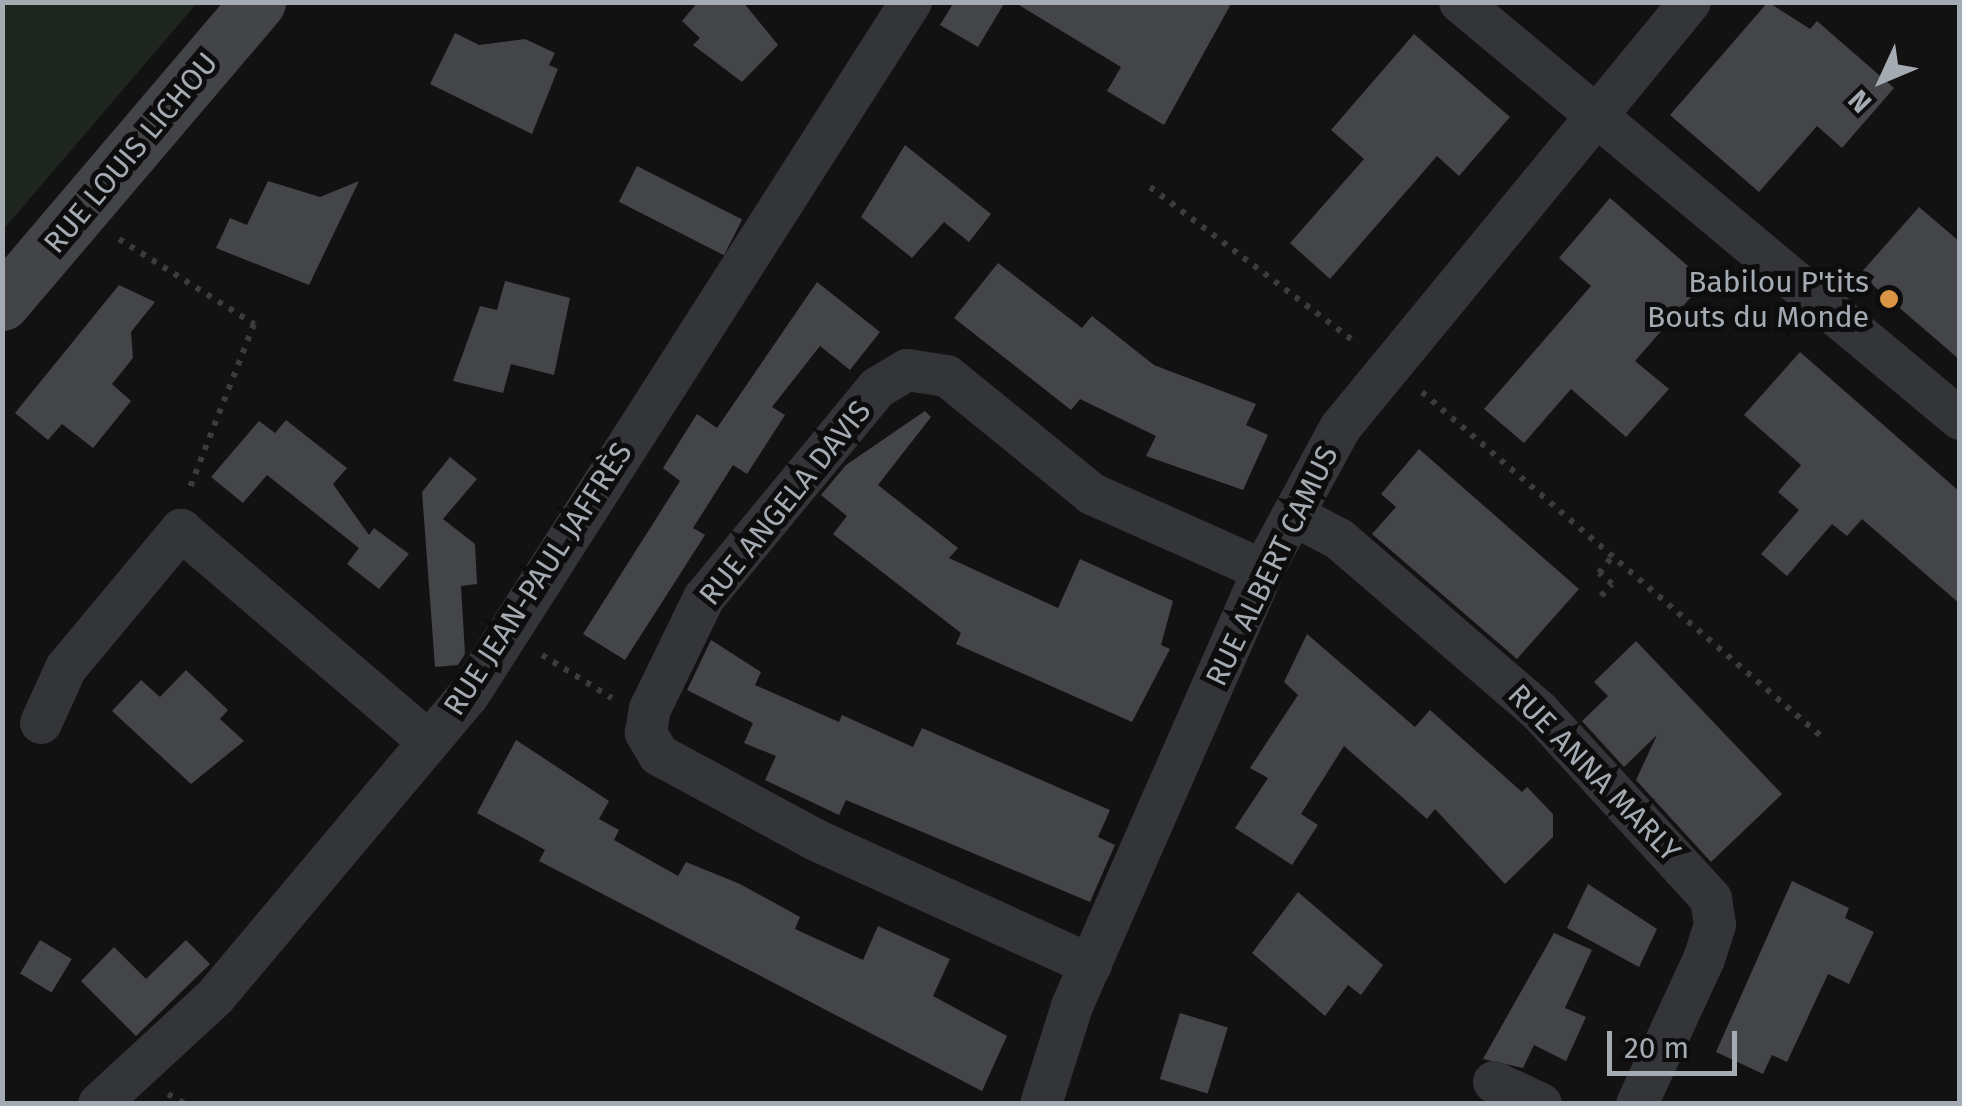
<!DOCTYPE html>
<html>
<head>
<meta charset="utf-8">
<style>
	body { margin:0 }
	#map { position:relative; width:1962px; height:1106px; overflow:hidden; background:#121213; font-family:"Fira Sans",sans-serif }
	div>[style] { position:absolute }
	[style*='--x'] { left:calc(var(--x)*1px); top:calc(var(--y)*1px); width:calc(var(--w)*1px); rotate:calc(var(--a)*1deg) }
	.green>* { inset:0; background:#1f251f }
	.building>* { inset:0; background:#444548; transform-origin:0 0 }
	.path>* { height:6px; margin-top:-3px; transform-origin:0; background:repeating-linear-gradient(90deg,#3a3c3e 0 5px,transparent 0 13px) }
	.street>* { height:42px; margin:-21px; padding:0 21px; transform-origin:21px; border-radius:21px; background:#333538 }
	.secondary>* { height:55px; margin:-27.5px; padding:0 27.5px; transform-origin:27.5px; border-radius:27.5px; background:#424447 }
	.dots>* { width:28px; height:28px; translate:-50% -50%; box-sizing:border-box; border:5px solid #0d0d0e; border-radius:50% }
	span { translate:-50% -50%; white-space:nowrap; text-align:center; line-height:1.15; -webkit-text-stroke:10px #0d0d0e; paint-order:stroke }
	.street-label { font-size:30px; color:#a5abb2 }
	.poi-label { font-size:30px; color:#a5abb2 }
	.right { translate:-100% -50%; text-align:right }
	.frame { position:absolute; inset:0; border:5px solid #a5abb2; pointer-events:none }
	.north { position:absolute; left:1832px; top:30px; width:100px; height:100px; -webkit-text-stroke:8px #0d0d0e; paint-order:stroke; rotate:226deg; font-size:28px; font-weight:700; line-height:40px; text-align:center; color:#a5abb2 }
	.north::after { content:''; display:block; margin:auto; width:35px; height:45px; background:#a5abb2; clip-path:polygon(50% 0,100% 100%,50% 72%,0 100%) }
	.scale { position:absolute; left:1607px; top:1031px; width:130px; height:45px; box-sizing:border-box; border:5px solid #a5abb2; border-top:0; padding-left:12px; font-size:30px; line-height:35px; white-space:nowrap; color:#a5abb2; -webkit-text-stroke:8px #0d0d0e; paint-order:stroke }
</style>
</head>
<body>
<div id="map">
	<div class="green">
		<div style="clip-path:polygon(3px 2px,197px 3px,3px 230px,2px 3px)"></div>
	</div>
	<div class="building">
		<div style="clip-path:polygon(698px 2px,743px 2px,778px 45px,742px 82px,693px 45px,700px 38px,682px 21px)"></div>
		<div style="clip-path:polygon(954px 2px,1005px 2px,978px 47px,940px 25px)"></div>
		<div style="clip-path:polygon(1014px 2px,1232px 2px,1164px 125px,1107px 91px,1121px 67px)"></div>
		<div style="clip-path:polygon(1768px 2px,1810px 29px,1817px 21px,1894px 88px,1842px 148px,1817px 126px,1759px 192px,1670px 115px)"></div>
		<div style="clip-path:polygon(455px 33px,479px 45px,525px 39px,555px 53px,549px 65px,558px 69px,532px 134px,430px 84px)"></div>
		<div style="clip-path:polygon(1414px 34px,1510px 117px,1459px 176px,1437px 156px,1330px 279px,1290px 243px,1364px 159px,1331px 130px)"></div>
		<div style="clip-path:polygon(905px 145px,991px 214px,969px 242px,944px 222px,912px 258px,861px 217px)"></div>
		<div style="left:637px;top:166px;width:118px;height:40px;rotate:27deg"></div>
		<div style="clip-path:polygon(268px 181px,320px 197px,359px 181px,309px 285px,216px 248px,230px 218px,247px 225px)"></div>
		<div style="clip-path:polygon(1610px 198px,1705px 281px,1635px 361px,1669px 389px,1626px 437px,1571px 389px,1524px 443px,1484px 409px,1591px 286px,1559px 258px)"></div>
		<div style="clip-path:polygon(1919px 207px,1960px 242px,1960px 360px,1860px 274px)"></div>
		<div style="clip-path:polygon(998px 263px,1082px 328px,1092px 316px,1154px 365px,1256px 404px,1246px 425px,1268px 435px,1243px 490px,1146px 456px,1156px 436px,1080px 399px,1071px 410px,954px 318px)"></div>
		<div style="clip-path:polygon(505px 281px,570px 298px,554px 375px,511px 364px,503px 393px,453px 381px,480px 306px,497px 310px)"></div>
		<div style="clip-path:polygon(817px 282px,880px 332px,850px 370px,820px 346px,772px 407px,785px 415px,747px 474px,733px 465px,693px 528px,705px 535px,625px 660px,583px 634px,680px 481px,663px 468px,697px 414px,717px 428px)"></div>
		<div style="clip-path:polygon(119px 285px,155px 302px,131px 332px,133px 358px,112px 384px,131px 401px,93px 448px,62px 424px,48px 440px,15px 413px)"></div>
		<div style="clip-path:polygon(1800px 352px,1960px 492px,1960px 604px,1862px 519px,1847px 536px,1832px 524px,1787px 576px,1761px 554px,1799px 510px,1778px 492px,1801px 465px,1744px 415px)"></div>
		<div style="clip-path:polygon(925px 411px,931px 417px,878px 485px,958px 548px,949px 558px,1058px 608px,1080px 559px,1173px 601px,1161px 645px,1170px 649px,1132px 722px,956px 644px,961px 633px,833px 534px,847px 516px,821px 495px,846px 465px)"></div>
		<div style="clip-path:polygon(286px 420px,347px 468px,333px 484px,369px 535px,374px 528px,409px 554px,379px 589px,347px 564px,359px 548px,267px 475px,243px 503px,211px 477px,259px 421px,275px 433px)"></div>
		<div style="clip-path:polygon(1419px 449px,1579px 589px,1517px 659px,1372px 534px,1396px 507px,1381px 494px)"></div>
		<div style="clip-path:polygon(450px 457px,477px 479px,443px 519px,475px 544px,477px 584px,461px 586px,465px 654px,458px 665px,435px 667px,422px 492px)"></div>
		<div style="clip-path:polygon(1307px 634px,1415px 727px,1430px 710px,1522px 792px,1527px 787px,1553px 814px,1553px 837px,1505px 884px,1435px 809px,1427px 819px,1344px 746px,1301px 814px,1318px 825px,1292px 865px,1235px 828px,1268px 778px,1250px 768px,1298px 695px,1284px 682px)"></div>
		<div style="clip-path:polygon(711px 640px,761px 672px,755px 685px,839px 722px,842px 715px,913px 747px,922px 728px,1110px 810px,1098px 837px,1115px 845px,1090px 902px,846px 800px,839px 815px,765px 780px,776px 756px,744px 743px,753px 723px,687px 690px)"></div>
		<div style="clip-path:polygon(1636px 641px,1782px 794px,1711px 862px,1636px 780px,1657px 735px,1624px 767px,1582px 721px,1608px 696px,1594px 682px)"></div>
		<div style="clip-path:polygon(186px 670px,228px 710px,220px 719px,244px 741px,191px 784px,112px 711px,141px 680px,160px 697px)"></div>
		<div style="clip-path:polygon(516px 740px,609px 801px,599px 819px,619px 830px,614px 840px,678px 876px,686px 862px,740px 884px,800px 917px,795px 929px,863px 960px,878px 926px,950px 959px,933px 996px,1007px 1036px,982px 1091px,539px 861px,545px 850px,477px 813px)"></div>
		<div style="clip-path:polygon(1792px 881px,1849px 908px,1845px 918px,1874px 932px,1849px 984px,1828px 974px,1787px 1062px,1772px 1055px,1763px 1074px,1716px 1052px)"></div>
		<div style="clip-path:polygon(1588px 884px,1657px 929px,1639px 967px,1567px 928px)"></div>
		<div style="clip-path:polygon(1298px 892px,1383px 965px,1361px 995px,1348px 985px,1325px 1016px,1252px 953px)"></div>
		<div style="clip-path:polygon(1554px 933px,1592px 950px,1565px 1008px,1586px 1017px,1566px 1061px,1534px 1045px,1523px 1068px,1483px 1059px)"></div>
		<div style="left:40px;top:940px;width:37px;height:39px;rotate:31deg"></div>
		<div style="clip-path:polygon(186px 940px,210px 964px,136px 1036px,81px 981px,114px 947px,146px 979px)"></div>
		<div style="left:1180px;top:1013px;width:50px;height:69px;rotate:17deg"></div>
	</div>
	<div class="path">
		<div style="--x:1150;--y:187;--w:258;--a:37.1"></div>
		<div style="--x:119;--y:239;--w:160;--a:32.2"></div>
		<div style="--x:254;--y:324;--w:178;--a:111.4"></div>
		<div style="--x:1422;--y:392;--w:527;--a:40.77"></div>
		<div style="--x:1601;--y:596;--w:16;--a:-47"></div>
		<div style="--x:1612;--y:584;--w:17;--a:-140"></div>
		<div style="--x:1599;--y:573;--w:22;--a:-51"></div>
		<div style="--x:542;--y:655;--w:82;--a:31.6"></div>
		<div style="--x:168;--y:1094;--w:20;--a:30"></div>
	</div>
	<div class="street">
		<div style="--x:1460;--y:2;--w:651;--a:39.83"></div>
		<div style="--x:1297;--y:517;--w:47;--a:27.6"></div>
		<div style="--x:1339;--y:539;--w:262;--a:40.7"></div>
		<div style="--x:1538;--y:710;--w:256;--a:47.5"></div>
		<div style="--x:1711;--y:899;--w:26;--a:81"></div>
		<div style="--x:1715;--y:925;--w:36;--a:108"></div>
		<div style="--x:1704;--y:959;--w:160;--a:114.8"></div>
		<div style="--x:41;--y:723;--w:60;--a:-65.6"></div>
		<div style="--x:66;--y:668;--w:180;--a:-50.2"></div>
		<div style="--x:181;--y:530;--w:326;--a:40.5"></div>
		<div style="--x:1091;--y:965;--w:302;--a:-155.6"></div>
		<div style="--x:816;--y:840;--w:179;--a:-151.6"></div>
		<div style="--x:659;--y:755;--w:26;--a:-121"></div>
		<div style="--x:646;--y:733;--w:24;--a:-81"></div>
		<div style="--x:650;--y:709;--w:123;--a:-64.1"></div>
		<div style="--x:704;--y:598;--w:272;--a:-50.5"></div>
		<div style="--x:877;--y:388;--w:35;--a:-31"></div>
		<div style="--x:907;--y:370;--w:40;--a:8.5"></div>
		<div style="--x:947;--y:376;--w:187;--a:39.1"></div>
		<div style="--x:1092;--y:494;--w:187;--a:24"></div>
		<div style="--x:1494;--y:1082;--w:52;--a:25.1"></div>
		<div style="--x:99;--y:1104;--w:158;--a:-42.7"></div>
		<div style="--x:215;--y:997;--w:393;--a:-50"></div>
		<div style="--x:468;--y:696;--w:823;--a:-57.45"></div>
		<div style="--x:1041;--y:1104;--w:103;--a:-72.4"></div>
		<div style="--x:1072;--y:1006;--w:476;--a:-66.3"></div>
		<div style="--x:1263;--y:570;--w:162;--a:-61.5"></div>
		<div style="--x:1340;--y:428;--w:551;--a:-50.59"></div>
	</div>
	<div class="secondary">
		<div style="--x:2;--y:303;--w:395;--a:-49.6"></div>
	</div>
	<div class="dots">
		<div style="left:1889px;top:299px;background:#d99444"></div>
	</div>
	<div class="street-label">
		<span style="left:131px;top:153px;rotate:-50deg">RUE LOUIS LICHOU</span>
		<span style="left:785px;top:503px;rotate:-51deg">RUE ANGELA DAVIS</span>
		<span style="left:1272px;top:566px;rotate:-64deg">RUE ALBERT CAMUS</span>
		<span style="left:538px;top:579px;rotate:-57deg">RUE JEAN-PAUL JAFFRÈS</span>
		<span style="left:1594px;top:773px;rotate:46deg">RUE ANNA MARLY</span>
	</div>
	<div class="poi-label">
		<span class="right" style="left:1869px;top:299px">Babilou P'tits<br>Bouts du Monde</span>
	</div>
	<div class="frame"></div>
	<div class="north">N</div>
	<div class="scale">20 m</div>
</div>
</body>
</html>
